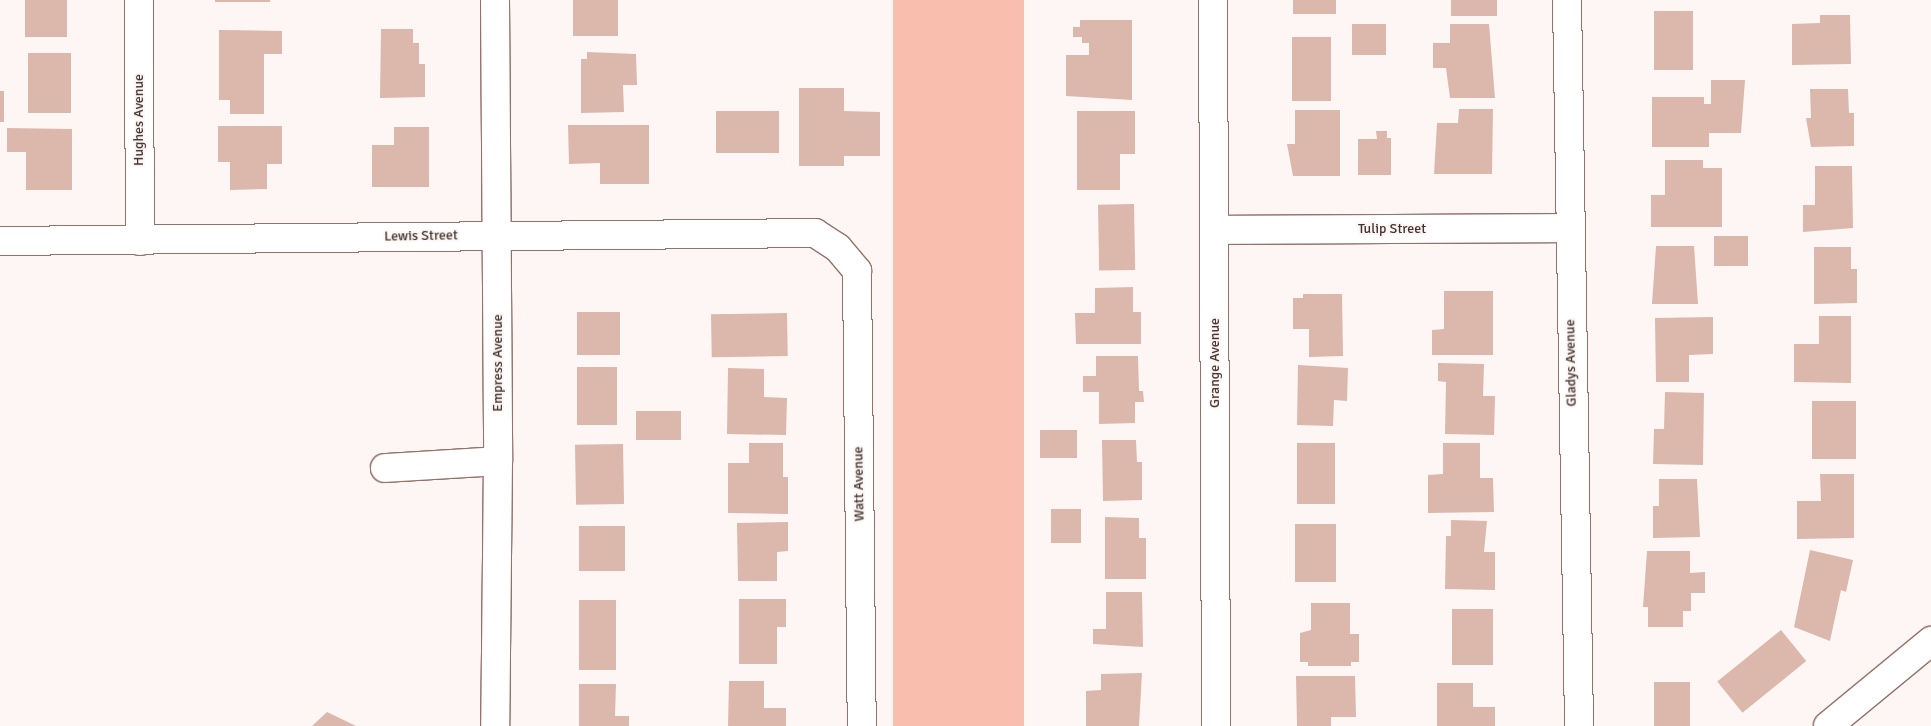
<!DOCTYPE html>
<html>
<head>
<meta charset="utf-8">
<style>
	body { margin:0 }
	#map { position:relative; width:1931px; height:726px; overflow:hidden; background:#fef6f4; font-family:Signika,sans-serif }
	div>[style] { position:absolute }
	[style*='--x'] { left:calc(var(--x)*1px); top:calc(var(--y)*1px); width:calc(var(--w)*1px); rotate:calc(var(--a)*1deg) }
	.green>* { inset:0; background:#f9bead; transform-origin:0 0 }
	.building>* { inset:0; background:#dcb7ac; transform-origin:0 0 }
	.roads { filter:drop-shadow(1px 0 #947268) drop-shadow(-1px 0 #947268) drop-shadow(0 1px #947268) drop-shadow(0 -1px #947268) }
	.minor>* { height:28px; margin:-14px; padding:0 14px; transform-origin:14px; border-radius:14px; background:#fff }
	span { translate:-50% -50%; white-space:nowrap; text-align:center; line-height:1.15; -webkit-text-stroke:4px #fef6f4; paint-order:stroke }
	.street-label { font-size:14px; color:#41332e }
</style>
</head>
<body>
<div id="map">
	<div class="green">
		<div style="left:893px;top:0;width:131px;height:726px"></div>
	</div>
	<div class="building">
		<div style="left:25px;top:0;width:42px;height:37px"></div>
		<div style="left:215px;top:0;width:55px;height:2px"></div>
		<div style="left:573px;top:0;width:45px;height:36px"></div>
		<div style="left:1293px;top:0;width:43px;height:14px"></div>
		<div style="left:1451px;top:0;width:46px;height:16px"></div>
		<div style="left:1654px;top:11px;width:39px;height:59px"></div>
		<div style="clip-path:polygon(1820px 15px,1850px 15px,1851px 64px,1792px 65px,1792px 24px,1820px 23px)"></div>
		<div style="clip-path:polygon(1080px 20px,1132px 20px,1132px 100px,1066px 96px,1066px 55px,1089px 55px,1089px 43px,1082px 43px,1082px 37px,1073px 37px,1073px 27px,1080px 27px)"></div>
		<div style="left:1352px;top:24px;width:34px;height:31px"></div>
		<div style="clip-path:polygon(1450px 24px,1489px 24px,1495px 98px,1450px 98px,1446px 68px,1433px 68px,1433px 43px,1450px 43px)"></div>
		<div style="clip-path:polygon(381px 29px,413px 29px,413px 43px,419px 43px,419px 64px,425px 64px,425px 97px,380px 98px)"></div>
		<div style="clip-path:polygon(219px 30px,282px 31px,282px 54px,264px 54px,264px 114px,230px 114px,230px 100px,219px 100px)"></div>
		<div style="left:1292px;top:37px;width:39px;height:64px"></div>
		<div style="clip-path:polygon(587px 52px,636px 54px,637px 85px,623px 85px,624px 112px,581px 113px,581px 59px,587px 59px)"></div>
		<div style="left:28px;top:53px;width:43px;height:60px"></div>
		<div style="clip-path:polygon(1711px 80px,1745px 80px,1741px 133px,1709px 133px,1709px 147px,1652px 147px,1652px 97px,1704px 97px,1704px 104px,1711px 104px)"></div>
		<div style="clip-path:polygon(799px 88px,844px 88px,844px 111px,880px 112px,880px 156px,844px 156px,844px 166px,799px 166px)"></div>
		<div style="clip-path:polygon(1810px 89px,1848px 89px,1849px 113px,1854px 113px,1854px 146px,1811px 147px,1806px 118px,1811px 118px)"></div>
		<div style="left:0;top:91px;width:4px;height:31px"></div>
		<div style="clip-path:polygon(1459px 109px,1493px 109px,1492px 174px,1434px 174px,1437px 123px,1458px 123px)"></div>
		<div style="clip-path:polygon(1295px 110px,1340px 110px,1340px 176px,1293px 176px,1287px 144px,1295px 144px)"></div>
		<div style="left:779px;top:111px;width:42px;height:63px;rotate:90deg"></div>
		<div style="clip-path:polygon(1077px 111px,1135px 111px,1135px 154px,1120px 154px,1120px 190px,1077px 190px)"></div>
		<div style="clip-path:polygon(568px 125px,649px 125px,649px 184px,600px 184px,600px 163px,569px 164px)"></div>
		<div style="clip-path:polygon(218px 126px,282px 126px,282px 164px,267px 164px,267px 189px,230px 190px,230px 162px,218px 162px)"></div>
		<div style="clip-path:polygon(394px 127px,429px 127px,429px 187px,372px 187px,372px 145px,394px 145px)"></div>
		<div style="clip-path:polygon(7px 128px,72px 129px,72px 190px,26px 190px,26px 152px,7px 152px)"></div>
		<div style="clip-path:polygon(1376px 131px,1387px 131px,1387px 138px,1391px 138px,1391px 175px,1358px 175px,1358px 139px,1377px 139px)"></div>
		<div style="clip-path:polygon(1665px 160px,1703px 160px,1703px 168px,1722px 168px,1722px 227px,1651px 227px,1651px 195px,1665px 195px)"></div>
		<div style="clip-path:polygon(1815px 166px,1852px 166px,1853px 228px,1803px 232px,1803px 205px,1815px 205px)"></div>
		<div style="left:1134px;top:204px;width:66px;height:36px;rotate:89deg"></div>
		<div style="left:1714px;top:236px;width:34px;height:30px"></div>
		<div style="clip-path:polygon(1656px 246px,1694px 246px,1698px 304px,1652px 304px)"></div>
		<div style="clip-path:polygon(1814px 247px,1851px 247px,1851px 269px,1857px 269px,1857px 303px,1814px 304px)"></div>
		<div style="clip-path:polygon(1133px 287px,1133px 312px,1141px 312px,1141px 344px,1076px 344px,1075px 313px,1095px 313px,1095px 288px)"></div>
		<div style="clip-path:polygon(1444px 291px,1493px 291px,1493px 355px,1432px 355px,1432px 330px,1444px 329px)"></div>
		<div style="clip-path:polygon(1303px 294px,1342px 294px,1343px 356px,1309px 357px,1309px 329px,1293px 329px,1293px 298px,1303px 298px)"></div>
		<div style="left:577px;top:312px;width:43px;height:43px"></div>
		<div style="left:787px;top:313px;width:43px;height:76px;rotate:89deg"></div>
		<div style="clip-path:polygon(1819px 316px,1851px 316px,1851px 383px,1794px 382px,1794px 344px,1819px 344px)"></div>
		<div style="clip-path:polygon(1713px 317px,1713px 354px,1689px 355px,1689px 382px,1656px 382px,1655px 318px)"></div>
		<div style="clip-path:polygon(1096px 356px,1138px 356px,1139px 391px,1143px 391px,1144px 402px,1135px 402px,1135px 423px,1099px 424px,1099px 392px,1083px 392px,1083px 376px,1096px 376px)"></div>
		<div style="clip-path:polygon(1438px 363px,1484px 364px,1483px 396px,1495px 396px,1494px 435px,1445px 434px,1446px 382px,1438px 381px)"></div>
		<div style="clip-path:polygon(1298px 365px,1348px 368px,1347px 401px,1334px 400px,1333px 426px,1297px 425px)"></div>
		<div style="left:617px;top:367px;width:58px;height:40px;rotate:90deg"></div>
		<div style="clip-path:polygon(728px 368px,764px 369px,764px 397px,787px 398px,786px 435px,727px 434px)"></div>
		<div style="clip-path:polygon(1665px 392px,1704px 393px,1703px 465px,1653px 464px,1654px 429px,1664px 429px)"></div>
		<div style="left:1856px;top:401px;width:58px;height:44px;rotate:90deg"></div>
		<div style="left:636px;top:411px;width:45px;height:29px"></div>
		<div style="left:1077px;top:430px;width:28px;height:37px;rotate:90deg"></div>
		<div style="clip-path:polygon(1102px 440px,1136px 440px,1137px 462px,1142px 462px,1142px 500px,1103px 501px)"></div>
		<div style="clip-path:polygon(749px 443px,783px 443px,783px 477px,788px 477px,788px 514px,728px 513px,728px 463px,749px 463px)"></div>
		<div style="left:1297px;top:443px;width:38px;height:61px"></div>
		<div style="clip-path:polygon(1443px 443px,1480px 443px,1480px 478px,1493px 478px,1494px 512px,1428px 513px,1428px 475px,1443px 474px)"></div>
		<div style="left:623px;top:444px;width:60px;height:48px;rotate:89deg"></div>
		<div style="clip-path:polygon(1820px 474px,1854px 474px,1854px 538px,1797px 539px,1797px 501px,1821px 501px)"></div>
		<div style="clip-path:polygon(1659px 479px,1697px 479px,1700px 537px,1653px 538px,1653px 506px,1659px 506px)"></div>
		<div style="left:1051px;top:509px;width:30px;height:34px"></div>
		<div style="clip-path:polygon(1105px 517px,1139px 518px,1139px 538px,1146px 538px,1146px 579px,1105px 579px)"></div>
		<div style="clip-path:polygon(1451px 520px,1487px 521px,1484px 552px,1495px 552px,1495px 590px,1445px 589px,1446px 536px,1451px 536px)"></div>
		<div style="clip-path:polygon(788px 522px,788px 551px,777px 552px,777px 581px,738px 581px,737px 523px)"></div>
		<div style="left:1295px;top:524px;width:41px;height:58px"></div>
		<div style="left:579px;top:526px;width:46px;height:45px"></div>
		<div style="clip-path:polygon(1810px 550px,1853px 560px,1846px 592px,1841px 590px,1830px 641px,1794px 627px)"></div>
		<div style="clip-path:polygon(1647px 551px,1690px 551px,1690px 573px,1705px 572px,1705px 593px,1691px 593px,1691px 611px,1683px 611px,1683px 627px,1648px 627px,1648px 607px,1643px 607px)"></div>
		<div style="clip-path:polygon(1106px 592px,1142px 592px,1143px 647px,1093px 644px,1093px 629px,1106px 629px)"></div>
		<div style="clip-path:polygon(739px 599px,786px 599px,786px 627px,777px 627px,777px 664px,739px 664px)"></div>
		<div style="left:616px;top:600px;width:70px;height:37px;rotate:90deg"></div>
		<div style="clip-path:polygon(1311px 603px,1350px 603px,1350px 634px,1359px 634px,1359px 662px,1351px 662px,1351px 666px,1308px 666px,1308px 662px,1300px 662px,1300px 633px,1311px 630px)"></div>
		<div style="left:1452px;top:609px;width:41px;height:56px"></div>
		<div style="left:1781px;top:630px;width:40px;height:82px;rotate:51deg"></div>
		<div style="clip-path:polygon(1142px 673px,1139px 726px,1086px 726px,1086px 691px,1101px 690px,1101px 674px)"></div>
		<div style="clip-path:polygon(1296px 676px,1355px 676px,1356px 717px,1331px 717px,1331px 726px,1297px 726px)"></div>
		<div style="clip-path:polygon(729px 681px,764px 681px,764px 708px,786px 708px,786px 726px,728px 726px)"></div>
		<div style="left:1654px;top:682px;width:36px;height:44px"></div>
		<div style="clip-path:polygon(1437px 683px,1473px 683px,1473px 707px,1495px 707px,1495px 726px,1437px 726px)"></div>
		<div style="clip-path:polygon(579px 684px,616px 684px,615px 716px,629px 716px,629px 726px,579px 726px)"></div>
		<div style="clip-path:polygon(327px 712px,356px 726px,312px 726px)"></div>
	</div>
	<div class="roads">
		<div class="minor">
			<div style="--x:139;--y:0;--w:241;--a:89.8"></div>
			<div style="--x:495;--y:0;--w:461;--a:89.6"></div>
			<div style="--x:498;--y:461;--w:265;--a:90.6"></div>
			<div style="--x:1213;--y:0;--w:726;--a:89.76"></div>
			<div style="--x:1567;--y:0;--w:726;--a:89.05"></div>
			<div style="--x:1215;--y:230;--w:353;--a:-0.3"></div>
			<div style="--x:0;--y:241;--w:815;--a:-0.56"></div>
			<div style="--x:815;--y:233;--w:27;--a:33"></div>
			<div style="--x:838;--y:248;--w:30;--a:50"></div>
			<div style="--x:857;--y:271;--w:455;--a:89.4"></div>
			<div style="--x:385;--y:468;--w:113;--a:-3.5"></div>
			<div style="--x:1828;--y:726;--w:134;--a:-39.5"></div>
		</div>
	</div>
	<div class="street-label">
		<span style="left:139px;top:120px;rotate:-90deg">Hughes Avenue</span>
		<span style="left:1392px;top:229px">Tulip Street</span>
		<span style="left:421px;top:236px;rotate:-1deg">Lewis Street</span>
		<span style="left:498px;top:363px;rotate:-90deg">Empress Avenue</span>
		<span style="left:1215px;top:363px;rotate:-90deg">Grange Avenue</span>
		<span style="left:1571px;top:363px;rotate:-91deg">Gladys Avenue</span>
		<span style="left:859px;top:484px;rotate:-91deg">Watt Avenue</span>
	</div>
</div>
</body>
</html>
